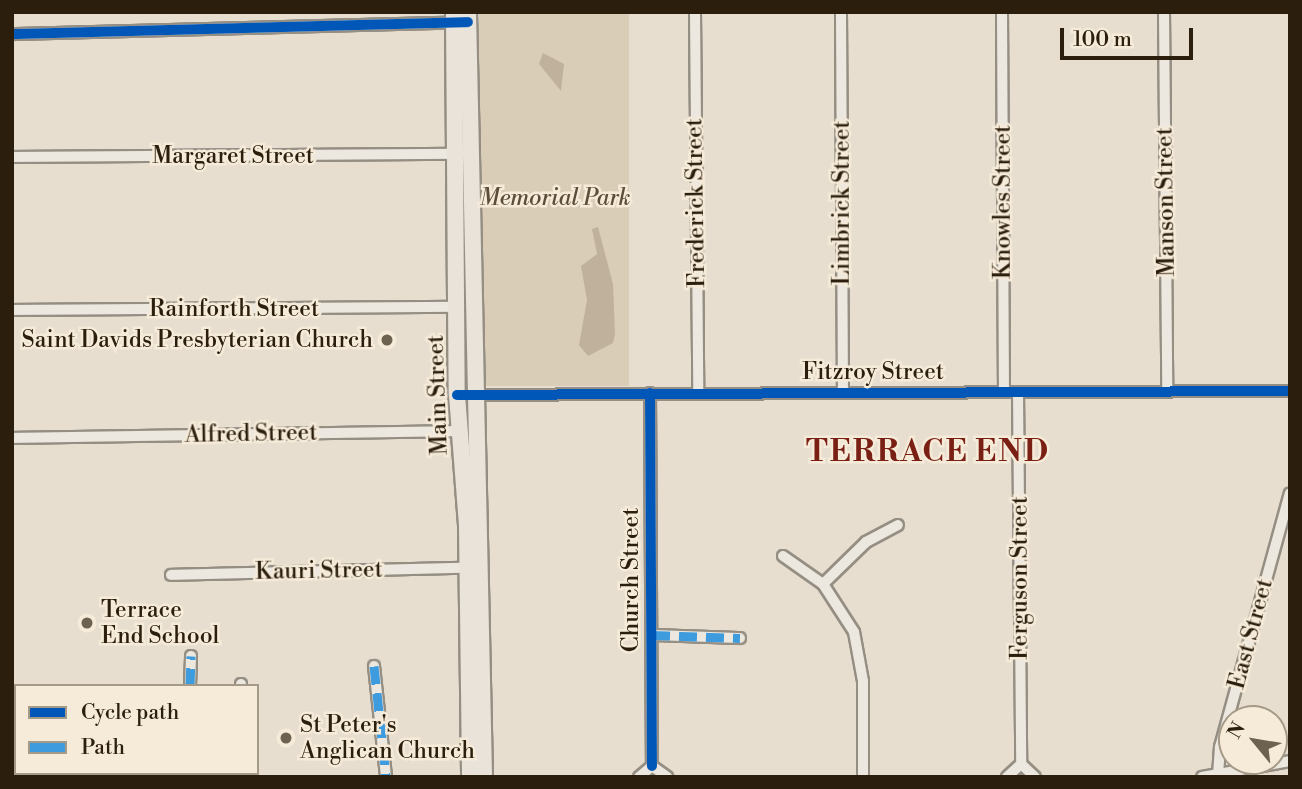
<!DOCTYPE html>
<html>
<head>
<meta charset="utf-8">
<style>
	body { margin:0 }
	#map { position:relative; width:1302px; height:789px; overflow:hidden; background:#e7decf; font-family:"Libre Bodoni",serif }
	div>[style] { position:absolute }
	[style*='--x'] { left:calc(var(--x)*1px); top:calc(var(--y)*1px); width:calc(var(--w)*1px); rotate:calc(var(--a)*1deg) }
	.green>* { inset:0; background:#dacdb8; transform-origin:0 0 }
	.water>* { inset:0; background:#bfb19c }
	.roads { filter:drop-shadow(2px 0 #958e83) drop-shadow(-2px 0 #958e83) drop-shadow(0 2px #958e83) drop-shadow(0 -2px #958e83) }
	.minor>* { height:10px; margin:-5px; padding:0 5px; transform-origin:5px; border-radius:5px; background:#ece7df }
	.highway>* { height:16px; margin:-8px; padding:0 8px; transform-origin:8px; border-radius:8px; background:#e9e3da }
	.quiet>* { height:9px; margin-top:-4.5px; transform-origin:0; background:repeating-linear-gradient(90deg,#3d9bde 0 18px,transparent 0 27px) }
	.cycleway>* { height:10px; margin:-5px; padding:0 5px; transform-origin:5px; border-radius:5px; background:#0057b8 }
	.dots>* { width:19px; height:19px; translate:-50% -50%; box-sizing:border-box; border:4px solid #f6ebd9; border-radius:50% }
	span { translate:-50% -50%; white-space:nowrap; text-align:center; line-height:1.15; -webkit-text-stroke:5px #f6ebd9; paint-order:stroke }
	.street-label { font-size:23px; color:#2c1e0c }
	.park-label { font-size:23px; color:#5d4e3a; font-style:italic }
	.poi-label { font-size:23px; color:#2c1e0c }
	.right { translate:-100% -50%; text-align:right }
	.left { translate:0 -50%; text-align:left }
	.district-label { font-size:30px; color:#7a1f14; font-weight:700; letter-spacing:2px }
	.frame { position:absolute; inset:0; border:14px solid #2c1e0c; pointer-events:none }
	.legend { position:absolute; left:14px; top:684px; width:245px; height:91px; box-sizing:border-box; background:#f6ebd9; border:2px solid #a59987; margin:0; padding:9px 12px; list-style:none; font-size:21px; color:#2c1e0c }
	.legend li { display:flex; align-items:center; gap:14px; height:35px }
	.legend b { width:35px; border:2px solid #a59987 }
	.north { position:absolute; left:1218px; top:705px; width:70px; height:70px; box-sizing:border-box; background:#f6ebd9; border:2px solid #a59987; border-radius:50%; rotate:300deg; font-size:19px; font-weight:700; line-height:28px; text-align:center; color:#2c1e0c }
	.north::after { content:''; display:block; margin:auto; width:24px; height:32px; background:#6d6150; clip-path:polygon(50% 0,100% 100%,50% 72%,0 100%) }
	.scale { position:absolute; left:1060px; top:28px; width:133px; height:32px; box-sizing:border-box; border:4px solid #2c1e0c; border-top:0; padding-left:9px; font-size:21px; line-height:24px; white-space:nowrap; color:#2c1e0c; -webkit-text-stroke:5px #f6ebd9; paint-order:stroke }
</style>
</head>
<body>
<div id="map">
	<div class="green">
		<div style="left:479px;top:12px;width:150px;height:374px"></div>
	</div>
	<div class="water">
		<div style="clip-path:polygon(543px 53px,564px 64px,561px 91px,539px 64px)"></div>
		<div style="clip-path:polygon(598px 227px,613px 284px,615px 334px,613px 343px,588px 356px,579px 345px,587px 300px,581px 266px,597px 254px,592px 229px)"></div>
	</div>
	<div class="roads">
		<div class="minor">
			<div style="--x:695;--y:12;--w:381;--a:89.5"></div>
			<div style="--x:841;--y:12;--w:381;--a:89.7"></div>
			<div style="--x:1002;--y:12;--w:380;--a:89.7"></div>
			<div style="--x:1164;--y:12;--w:379;--a:89.5"></div>
			<div style="--x:12;--y:34;--w:447;--a:-1.5"></div>
			<div style="--x:12;--y:157;--w:443;--a:-0.4"></div>
			<div style="--x:12;--y:310;--w:444;--a:-0.4"></div>
			<div style="--x:1018;--y:392;--w:372;--a:89.5"></div>
			<div style="--x:650;--y:393;--w:373;--a:89.7"></div>
			<div style="--x:457;--y:395;--w:833;--a:-0.28"></div>
			<div style="--x:12;--y:438;--w:446;--a:-0.9"></div>
			<div style="--x:783;--y:556;--w:49;--a:35"></div>
			<div style="--x:823;--y:584;--w:57;--a:57.1"></div>
			<div style="--x:854;--y:632;--w:50;--a:79.6"></div>
			<div style="--x:863;--y:681;--w:96;--a:90"></div>
			<div style="--x:171;--y:575;--w:297;--a:-1.4"></div>
			<div style="--x:823;--y:584;--w:60;--a:-44.3"></div>
			<div style="--x:866;--y:542;--w:36;--a:-28"></div>
			<div style="--x:652;--y:635;--w:88;--a:2"></div>
			<div style="--x:374;--y:666;--w:112;--a:83.8"></div>
			<div style="--x:190;--y:686;--w:30;--a:-88"></div>
			<div style="--x:241;--y:686;--w:2;--a:-90"></div>
			<div style="--x:1218;--y:775;--w:28;--a:-86"></div>
			<div style="--x:1220;--y:747;--w:263;--a:-74.6"></div>
			<div style="--x:188;--y:777;--w:4;--a:-90"></div>
			<div style="--x:240;--y:777;--w:4;--a:-90"></div>
			<div style="--x:639;--y:777;--w:17;--a:-40"></div>
			<div style="--x:652;--y:766;--w:19;--a:36"></div>
			<div style="--x:1007;--y:777;--w:19;--a:-43"></div>
			<div style="--x:1021;--y:764;--w:19;--a:43"></div>
			<div style="--x:1202;--y:777;--w:89;--a:-10.3"></div>
		</div>
		<div class="highway">
			<div style="--x:454;--y:12;--w:383;--a:89.6"></div>
			<div style="--x:457;--y:395;--w:131;--a:85.6"></div>
			<div style="--x:467;--y:526;--w:251;--a:89.3"></div>
			<div style="--x:468;--y:12;--w:765;--a:88.8"></div>
		</div>
	</div>
	<div class="quiet">
		<div style="--x:652;--y:635;--w:88;--a:2"></div>
		<div style="--x:374;--y:666;--w:112;--a:83.8"></div>
		<div style="--x:190;--y:686;--w:30;--a:-88"></div>
		<div style="--x:241;--y:686;--w:2;--a:-90"></div>
		<div style="--x:188;--y:777;--w:4;--a:-90"></div>
		<div style="--x:240;--y:777;--w:4;--a:-90"></div>
	</div>
	<div class="cycleway">
		<div style="--x:12;--y:34;--w:456;--a:-1.5"></div>
		<div style="--x:650;--y:393;--w:373;--a:89.7"></div>
		<div style="--x:457;--y:395;--w:833;--a:-0.28"></div>
	</div>
	<div class="dots">
		<div style="left:387px;top:340px;background:#6d6150"></div>
		<div style="left:87px;top:623px;background:#6d6150"></div>
		<div style="left:286px;top:738px;background:#6d6150"></div>
	</div>
	<div class="street-label">
		<span style="left:233px;top:156px">Margaret Street</span>
		<span style="left:1003px;top:202px;rotate:-90deg">Knowles Street</span>
		<span style="left:1166px;top:202px;rotate:-91deg">Manson Street</span>
		<span style="left:696px;top:203px;rotate:-91deg">Frederick Street</span>
		<span style="left:842px;top:203px;rotate:-90deg">Limbrick Street</span>
		<span style="left:234px;top:309px">Rainforth Street</span>
		<span style="left:873px;top:372px">Fitzroy Street</span>
		<span style="left:438px;top:395px;rotate:-92deg">Main Street</span>
		<span style="left:251px;top:434px;rotate:-1deg">Alfred Street</span>
		<span style="left:319px;top:571px;rotate:-1deg">Kauri Street</span>
		<span style="left:1020px;top:578px;rotate:-90deg">Ferguson Street</span>
		<span style="left:631px;top:580px;rotate:-90deg">Church Street</span>
		<span style="left:1251px;top:634px;rotate:-75deg">East Street</span>
	</div>
	<div class="park-label">
		<span style="left:555px;top:198px">Memorial Park</span>
	</div>
	<div class="poi-label">
		<span class="right" style="left:373px;top:340px">Saint Davids Presbyterian Church</span>
		<span class="left" style="left:101px;top:623px">Terrace<br>End School</span>
		<span class="left" style="left:300px;top:738px">St Peter's<br>Anglican Church</span>
	</div>
	<div class="district-label">
		<span style="left:928px;top:452px">TERRACE END</span>
	</div>
	<div class="frame"></div>
	<ul class="legend">
	<li><b style="height:9px;background:#0057b8"></b>Cycle path</li>
	<li><b style="height:9px;background:#3d9bde"></b>Path</li>
	</ul>
	<div class="north">N</div>
	<div class="scale">100 m</div>
</div>
</body>
</html>
